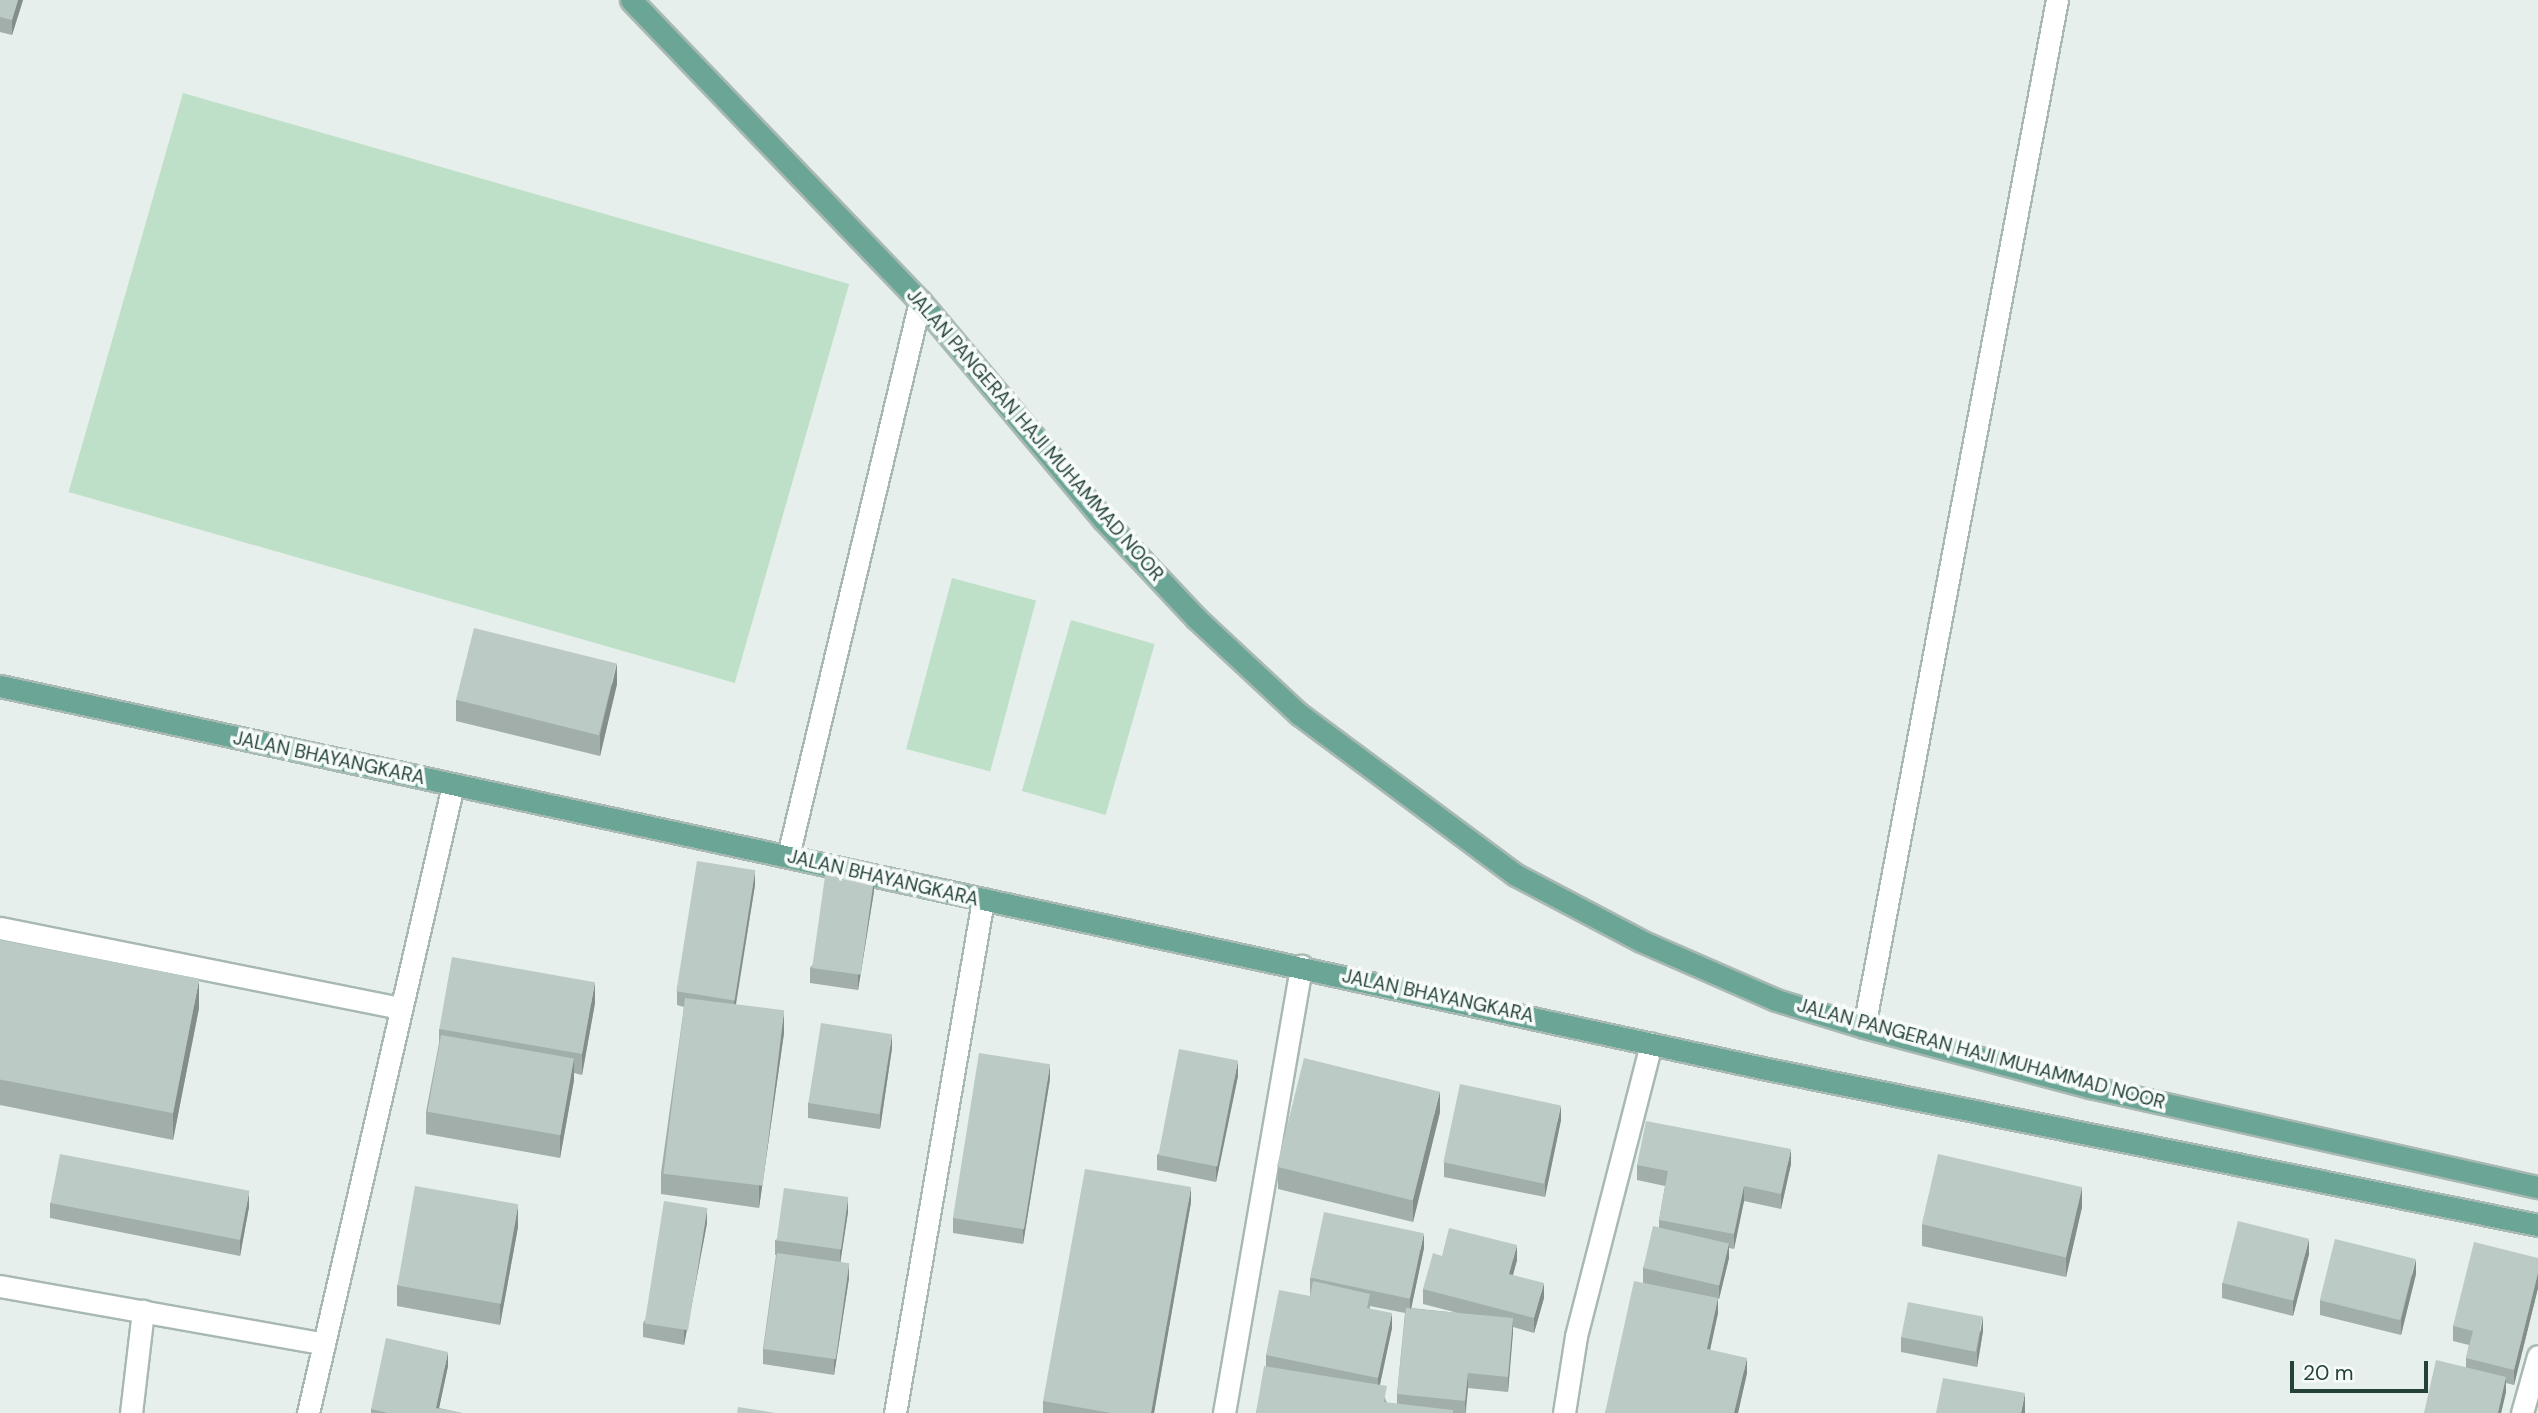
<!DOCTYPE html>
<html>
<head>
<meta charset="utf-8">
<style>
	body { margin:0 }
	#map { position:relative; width:2538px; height:1413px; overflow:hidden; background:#e6efeb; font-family:"DM Sans",sans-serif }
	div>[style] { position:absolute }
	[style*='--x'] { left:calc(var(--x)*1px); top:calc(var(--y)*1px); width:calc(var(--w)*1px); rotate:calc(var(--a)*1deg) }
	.green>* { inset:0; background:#bfe0c8; transform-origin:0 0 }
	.roads { filter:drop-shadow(2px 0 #a8b8b2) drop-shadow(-2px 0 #a8b8b2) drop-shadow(0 2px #a8b8b2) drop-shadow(0 -2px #a8b8b2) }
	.lane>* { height:21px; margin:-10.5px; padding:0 10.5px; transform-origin:10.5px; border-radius:10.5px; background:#fff }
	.street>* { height:21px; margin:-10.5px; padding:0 10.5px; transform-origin:10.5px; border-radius:10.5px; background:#fff }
	.primary>* { height:21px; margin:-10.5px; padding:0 10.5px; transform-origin:10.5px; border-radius:10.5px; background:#6aa596 }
	.wall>* { inset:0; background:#a1aea9 }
	.shaded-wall>* { inset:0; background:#838d89 }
	.building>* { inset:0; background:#bbcac4; transform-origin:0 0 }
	span { translate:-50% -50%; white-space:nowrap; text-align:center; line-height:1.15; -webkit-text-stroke:7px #f7fbf9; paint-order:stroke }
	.street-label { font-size:19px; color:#24423a }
	.scale { position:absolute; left:2290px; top:1361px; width:138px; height:32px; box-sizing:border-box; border:4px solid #24423a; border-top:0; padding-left:9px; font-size:21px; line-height:24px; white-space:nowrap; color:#24423a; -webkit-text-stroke:5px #f7fbf9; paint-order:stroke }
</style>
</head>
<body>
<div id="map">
	<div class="green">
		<div style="left:183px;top:93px;width:693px;height:415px;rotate:16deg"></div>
		<div style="left:952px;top:578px;width:87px;height:177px;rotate:15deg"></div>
		<div style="left:1071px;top:620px;width:87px;height:178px;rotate:16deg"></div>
	</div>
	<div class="roads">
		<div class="lane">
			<div style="--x:0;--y:928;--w:409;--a:11.3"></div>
			<div style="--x:1864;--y:1027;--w:1045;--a:-79.36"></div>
			<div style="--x:0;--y:1286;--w:329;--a:10.1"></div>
			<div style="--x:131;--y:1413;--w:103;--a:-83.3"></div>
			<div style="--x:308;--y:1413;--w:645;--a:-77"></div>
		</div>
		<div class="street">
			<div style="--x:788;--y:856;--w:570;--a:-76.62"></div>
			<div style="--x:895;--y:1413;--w:520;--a:-80.27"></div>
			<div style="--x:1224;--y:1413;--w:454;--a:-80.2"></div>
			<div style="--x:1564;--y:1413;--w:78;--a:-81.1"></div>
			<div style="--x:1576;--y:1336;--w:302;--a:-75.6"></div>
			<div style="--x:2522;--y:1413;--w:59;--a:-74.3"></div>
		</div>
		<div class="primary">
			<div style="--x:631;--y:0;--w:417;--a:46.2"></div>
			<div style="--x:920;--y:301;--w:285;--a:50"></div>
			<div style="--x:1103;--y:519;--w:136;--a:46.8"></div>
			<div style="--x:1196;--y:618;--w:141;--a:43"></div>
			<div style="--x:1299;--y:714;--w:270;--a:36.6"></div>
			<div style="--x:1516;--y:875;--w:141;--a:27.8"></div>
			<div style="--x:1641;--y:941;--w:147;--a:23.6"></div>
			<div style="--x:1776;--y:1000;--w:92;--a:17.1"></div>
			<div style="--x:1864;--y:1027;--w:234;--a:14.9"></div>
			<div style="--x:2090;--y:1087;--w:459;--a:12.6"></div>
			<div style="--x:0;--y:686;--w:1808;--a:12.23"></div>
			<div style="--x:1767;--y:1069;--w:787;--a:11.44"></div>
		</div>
	</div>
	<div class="wall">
		<div style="clip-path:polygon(0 0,23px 0,12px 35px,0 32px)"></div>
		<div style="clip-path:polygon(617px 684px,600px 756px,456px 721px,456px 700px)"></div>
		<div style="clip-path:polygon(755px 885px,736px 1005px,784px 1033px,759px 1208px,661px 1194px,661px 1173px,684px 1007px,677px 1005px,677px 991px)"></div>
		<div style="clip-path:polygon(874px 891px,858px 990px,810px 983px,810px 968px)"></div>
		<div style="clip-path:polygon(0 940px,199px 1008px,173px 1140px,0 1105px)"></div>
		<div style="clip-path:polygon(595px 1003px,582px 1075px,574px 1073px,574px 1080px,560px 1158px,426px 1134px,426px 1112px,439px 1043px,439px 1029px)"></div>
		<div style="clip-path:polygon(892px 1048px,880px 1129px,808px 1118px,808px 1103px)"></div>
		<div style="clip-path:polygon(1238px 1076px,1216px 1182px,1157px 1170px,1157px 1155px)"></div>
		<div style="clip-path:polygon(1050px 1079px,1023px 1244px,953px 1233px,953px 1218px)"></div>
		<div style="clip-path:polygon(1440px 1112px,1413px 1222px,1278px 1189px,1278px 1167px)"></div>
		<div style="clip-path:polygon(1561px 1120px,1545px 1197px,1444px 1177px,1444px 1162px)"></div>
		<div style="clip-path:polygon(1791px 1164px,1781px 1209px,1744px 1201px,1734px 1249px,1729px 1248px,1729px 1258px,1719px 1299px,1718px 1299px,1718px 1313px,1710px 1350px,1747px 1373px,1738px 1413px,1605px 1413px,1643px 1283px,1643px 1268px,1659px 1227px,1659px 1220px,1665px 1186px,1637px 1180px,1637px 1165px)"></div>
		<div style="clip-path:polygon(1191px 1202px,1154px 1413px,1043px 1413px,1043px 1401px)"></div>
		<div style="clip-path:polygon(50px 1203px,249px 1207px,240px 1256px,50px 1218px)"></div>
		<div style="clip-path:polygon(2082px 1207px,2066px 1277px,1922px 1246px,1922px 1224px)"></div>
		<div style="clip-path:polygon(848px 1212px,840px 1262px,849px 1278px,834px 1375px,763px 1364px,763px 1349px,776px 1255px,775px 1255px,775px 1240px)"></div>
		<div style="clip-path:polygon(707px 1223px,684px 1345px,643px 1337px,643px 1323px)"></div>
		<div style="clip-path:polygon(518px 1227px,500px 1325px,397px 1306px,397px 1285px)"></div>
		<div style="clip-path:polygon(evenodd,1424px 1248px,1411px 1308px,1458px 1313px,1423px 1304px,1423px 1289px,1442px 1256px,1517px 1260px,1513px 1275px,1544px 1298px,1534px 1333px,1513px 1327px,1508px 1392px,1468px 1388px,1466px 1413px,1256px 1413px,1266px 1367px,1266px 1355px,1310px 1296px,1310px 1278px,1424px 1248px,1370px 1306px,1405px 1313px,1397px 1394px,1397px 1404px,1387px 1403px,1380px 1385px,1392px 1328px,1370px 1309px,1370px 1306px)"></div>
		<div style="clip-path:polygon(2309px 1254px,2293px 1316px,2222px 1298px,2222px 1283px)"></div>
		<div style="clip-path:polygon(2538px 1258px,2538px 1288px,2514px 1385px,2506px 1383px,2506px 1392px,2501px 1413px,2424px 1413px,2466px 1367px,2466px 1358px,2469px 1345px,2453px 1341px,2453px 1326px)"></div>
		<div style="clip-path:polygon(2416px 1274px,2401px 1335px,2320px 1315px,2320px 1300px)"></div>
		<div style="clip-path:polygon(1983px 1331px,1977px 1367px,1901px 1352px,1901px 1337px)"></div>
		<div style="clip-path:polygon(448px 1366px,439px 1408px,462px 1413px,371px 1413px,371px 1409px)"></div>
	</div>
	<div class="shaded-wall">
		<div style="clip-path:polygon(18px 0,23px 0,12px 35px,12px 20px)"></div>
		<div style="clip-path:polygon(617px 663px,617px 684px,600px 756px,600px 735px)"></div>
		<div style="clip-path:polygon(755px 870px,755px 885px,734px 1014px,734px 999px)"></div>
		<div style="clip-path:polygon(874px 876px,874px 891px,858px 990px,858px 975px)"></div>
		<div style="clip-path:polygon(199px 980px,199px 1008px,173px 1140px,173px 1112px)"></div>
		<div style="clip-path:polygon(595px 982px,595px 1003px,582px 1075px,582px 1053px)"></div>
		<div style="clip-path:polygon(784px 1011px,784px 1033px,759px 1208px,759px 1186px)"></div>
		<div style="clip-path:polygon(892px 1034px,892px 1048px,880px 1129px,880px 1114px)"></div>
		<div style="clip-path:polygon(574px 1059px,574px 1080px,560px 1158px,560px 1136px)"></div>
		<div style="clip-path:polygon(1238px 1061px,1238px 1076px,1216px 1182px,1216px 1167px)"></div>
		<div style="clip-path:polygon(1050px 1064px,1050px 1079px,1023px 1244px,1023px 1229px)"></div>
		<div style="clip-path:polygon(1440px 1091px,1440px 1112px,1413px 1222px,1413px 1200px)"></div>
		<div style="clip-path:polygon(1561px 1105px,1561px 1120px,1545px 1197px,1545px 1182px)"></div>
		<div style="clip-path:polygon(1791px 1149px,1791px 1164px,1781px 1209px,1781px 1194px)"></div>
		<div style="clip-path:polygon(1744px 1186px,1744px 1201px,1734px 1249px,1734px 1234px)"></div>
		<div style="clip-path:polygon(2082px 1186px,2082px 1207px,2066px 1277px,2066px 1255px)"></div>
		<div style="clip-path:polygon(1191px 1187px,1191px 1202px,1154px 1413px,1151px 1413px)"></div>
		<div style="clip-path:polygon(249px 1192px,249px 1207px,240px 1256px,240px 1241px)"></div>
		<div style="clip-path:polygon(848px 1197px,848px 1212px,840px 1265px,840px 1250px)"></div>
		<div style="clip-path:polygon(518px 1205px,518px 1227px,500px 1325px,500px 1304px)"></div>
		<div style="clip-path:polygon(707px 1208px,707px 1223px,684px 1345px,684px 1330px)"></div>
		<div style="clip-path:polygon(1424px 1233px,1424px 1248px,1410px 1314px,1410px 1299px)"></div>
		<div style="clip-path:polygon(2309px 1239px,2309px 1254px,2293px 1316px,2293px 1301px)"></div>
		<div style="clip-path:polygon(1729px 1243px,1729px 1258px,1719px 1299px,1719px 1284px)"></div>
		<div style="clip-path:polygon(1517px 1245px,1517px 1260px,1509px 1289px,1509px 1274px)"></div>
		<div style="clip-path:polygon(2416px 1259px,2416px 1274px,2401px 1335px,2401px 1320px)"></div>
		<div style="clip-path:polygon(849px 1263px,849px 1278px,834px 1375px,834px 1360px)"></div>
		<div style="clip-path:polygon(2538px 1273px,2538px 1288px,2514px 1385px,2514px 1370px)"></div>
		<div style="clip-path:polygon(1544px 1283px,1544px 1298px,1534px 1333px,1534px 1318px)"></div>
		<div style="clip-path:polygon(1718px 1298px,1718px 1313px,1707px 1364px,1707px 1349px)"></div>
		<div style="clip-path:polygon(1392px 1313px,1392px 1328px,1378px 1393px,1378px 1378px)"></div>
		<div style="clip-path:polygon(1983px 1316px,1983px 1331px,1977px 1367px,1977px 1352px)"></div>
		<div style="clip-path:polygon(1513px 1318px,1513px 1333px,1508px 1392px,1508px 1377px)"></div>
		<div style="clip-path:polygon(448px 1352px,448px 1366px,438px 1413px,436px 1408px)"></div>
		<div style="clip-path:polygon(1747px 1358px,1747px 1373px,1738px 1413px,1734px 1413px)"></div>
		<div style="clip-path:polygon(1468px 1373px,1468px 1388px,1465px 1413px,1465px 1401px)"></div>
		<div style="clip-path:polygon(2506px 1377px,2506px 1392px,2501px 1413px,2498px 1413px)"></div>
		<div style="clip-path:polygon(2025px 1393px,2025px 1413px,2021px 1413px)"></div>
	</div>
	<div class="building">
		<div style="clip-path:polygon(0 0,18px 0,12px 20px,0 17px)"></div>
		<div style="left:474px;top:628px;width:147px;height:74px;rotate:14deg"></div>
		<div style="left:697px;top:861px;width:59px;height:132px;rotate:9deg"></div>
		<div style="left:826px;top:869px;width:49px;height:100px;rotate:8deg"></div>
		<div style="left:0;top:940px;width:203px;height:137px;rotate:11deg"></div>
		<div style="left:452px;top:957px;width:145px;height:73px;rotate:10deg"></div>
		<div style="left:685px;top:998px;width:100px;height:177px;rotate:7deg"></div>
		<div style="left:821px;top:1023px;width:72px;height:81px;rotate:9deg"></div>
		<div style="left:441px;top:1035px;width:135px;height:78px;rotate:10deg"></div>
		<div style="left:1179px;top:1049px;width:60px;height:108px;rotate:11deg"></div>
		<div style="left:979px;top:1053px;width:72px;height:167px;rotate:9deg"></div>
		<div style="left:1304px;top:1058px;width:140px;height:112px;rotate:14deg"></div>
		<div style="left:1460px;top:1084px;width:103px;height:80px;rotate:12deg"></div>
		<div style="clip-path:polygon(1646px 1121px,1791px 1149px,1781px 1194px,1744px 1186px,1734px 1234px,1659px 1220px,1668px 1171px,1637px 1165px)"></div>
		<div style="left:60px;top:1154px;width:193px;height:50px;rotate:11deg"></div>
		<div style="left:1938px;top:1154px;width:148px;height:72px;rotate:13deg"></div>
		<div style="clip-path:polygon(1085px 1169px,1191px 1187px,1151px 1413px,1111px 1413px,1043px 1401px)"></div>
		<div style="left:415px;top:1186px;width:105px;height:101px;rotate:10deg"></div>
		<div style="left:784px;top:1188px;width:65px;height:53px;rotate:8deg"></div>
		<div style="left:664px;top:1201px;width:44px;height:124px;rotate:9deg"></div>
		<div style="left:1324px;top:1212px;width:102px;height:67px;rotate:12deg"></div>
		<div style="left:2238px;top:1221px;width:73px;height:64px;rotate:14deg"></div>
		<div style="left:1653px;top:1226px;width:78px;height:43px;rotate:13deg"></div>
		<div style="clip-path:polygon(1449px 1228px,1517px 1245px,1509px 1274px,1544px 1283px,1534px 1318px,1423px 1289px,1433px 1253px,1442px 1256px)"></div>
		<div style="left:2335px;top:1239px;width:83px;height:63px;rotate:14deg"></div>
		<div style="clip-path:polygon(2474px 1242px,2538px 1258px,2538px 1273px,2514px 1370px,2466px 1358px,2473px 1331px,2453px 1326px)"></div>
		<div style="left:777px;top:1253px;width:73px;height:97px;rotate:8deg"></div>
		<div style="clip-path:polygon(1313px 1281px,1370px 1294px,1367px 1308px,1392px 1313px,1378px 1378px,1266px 1355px,1279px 1290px,1310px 1296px)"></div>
		<div style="clip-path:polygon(1634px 1281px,1718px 1298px,1707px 1349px,1747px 1358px,1734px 1413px,1605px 1413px)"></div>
		<div style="left:1908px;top:1302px;width:76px;height:36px;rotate:11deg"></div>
		<div style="clip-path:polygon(1406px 1308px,1513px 1318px,1508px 1377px,1468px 1373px,1465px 1401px,1397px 1394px)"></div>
		<div style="clip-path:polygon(386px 1338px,448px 1352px,436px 1408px,462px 1413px,388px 1413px,371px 1409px)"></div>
		<div style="clip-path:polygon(2436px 1360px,2506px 1377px,2498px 1413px,2424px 1413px)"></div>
		<div style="clip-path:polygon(1264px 1366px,1387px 1386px,1384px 1402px,1453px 1410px,1453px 1413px,1256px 1413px)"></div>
		<div style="clip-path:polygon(1943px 1378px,2025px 1393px,2021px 1413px,1936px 1413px)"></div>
		<div style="clip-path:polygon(738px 1407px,776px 1413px,737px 1413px)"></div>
	</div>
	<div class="street-label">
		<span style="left:1035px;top:435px;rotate:49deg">JALAN PANGERAN HAJI MUHAMMAD NOOR</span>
		<span style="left:329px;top:758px;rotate:12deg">JALAN BHAYANGKARA</span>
		<span style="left:883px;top:878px;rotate:13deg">JALAN BHAYANGKARA</span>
		<span style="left:1438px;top:996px;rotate:12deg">JALAN BHAYANGKARA</span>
		<span style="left:1981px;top:1054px;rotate:15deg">JALAN PANGERAN HAJI MUHAMMAD NOOR</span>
	</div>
	<div class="scale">20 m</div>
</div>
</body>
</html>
